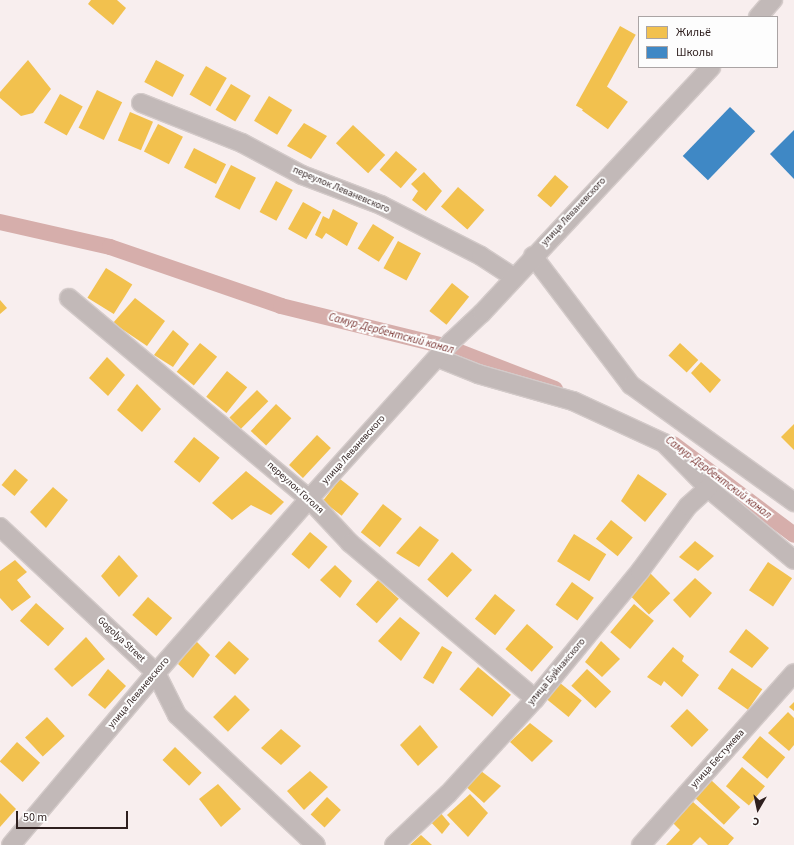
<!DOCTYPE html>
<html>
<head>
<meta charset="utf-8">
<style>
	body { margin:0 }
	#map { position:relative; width:794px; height:845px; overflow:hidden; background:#f8eeee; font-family:"Source Sans 3",sans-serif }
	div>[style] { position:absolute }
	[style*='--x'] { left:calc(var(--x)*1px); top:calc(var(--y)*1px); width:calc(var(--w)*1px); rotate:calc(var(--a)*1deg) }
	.homes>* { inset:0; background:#f2c14e; transform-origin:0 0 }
	.schools>* { inset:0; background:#3f88c5; transform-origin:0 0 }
	.canal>* { height:16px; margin:-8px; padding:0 8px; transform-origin:8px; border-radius:8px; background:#d6aeab }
	.roads { filter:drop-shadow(1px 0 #d3cac9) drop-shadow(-1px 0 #d3cac9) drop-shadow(0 1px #d3cac9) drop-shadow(0 -1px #d3cac9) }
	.minor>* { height:18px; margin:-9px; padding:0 9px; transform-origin:9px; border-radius:9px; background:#c2b9b8 }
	span { translate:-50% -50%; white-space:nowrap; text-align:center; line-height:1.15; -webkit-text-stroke:4px #fdfdfd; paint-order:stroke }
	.street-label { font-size:10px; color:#2e1f1e }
	.water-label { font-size:11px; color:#7b3734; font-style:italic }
	.legend { position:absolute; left:638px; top:16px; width:140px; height:52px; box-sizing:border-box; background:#fdfdfd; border:1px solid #aaa4a4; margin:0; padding:5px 7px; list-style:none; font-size:12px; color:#2e1f1e }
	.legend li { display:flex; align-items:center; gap:8px; height:20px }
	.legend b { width:20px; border:1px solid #aaa4a4 }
	.north { position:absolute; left:738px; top:789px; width:40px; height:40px; -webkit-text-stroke:3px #fdfdfd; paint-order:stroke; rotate:189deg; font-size:11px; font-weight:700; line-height:16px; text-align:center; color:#2e1f1e }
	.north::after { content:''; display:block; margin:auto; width:14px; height:18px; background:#2e1f1e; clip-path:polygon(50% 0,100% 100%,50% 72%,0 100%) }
	.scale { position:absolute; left:16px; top:811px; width:112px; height:18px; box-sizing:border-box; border:2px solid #2e1f1e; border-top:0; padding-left:5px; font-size:12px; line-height:14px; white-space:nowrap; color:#2e1f1e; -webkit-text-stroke:3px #fdfdfd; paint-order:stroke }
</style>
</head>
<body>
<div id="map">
	<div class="homes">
		<div style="clip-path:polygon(91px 0,117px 0,126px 8px,113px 25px,88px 4px)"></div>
		<div style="left:620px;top:26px;width:18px;height:91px;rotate:29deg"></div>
		<div style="clip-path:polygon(28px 60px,51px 89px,33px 113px,21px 116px,0 98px,0 92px)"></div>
		<div style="left:156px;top:60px;width:32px;height:25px;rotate:28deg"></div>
		<div style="left:206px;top:66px;width:24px;height:33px;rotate:30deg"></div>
		<div style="left:602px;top:83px;width:32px;height:34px;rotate:36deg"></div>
		<div style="left:231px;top:84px;width:23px;height:30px;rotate:31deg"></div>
		<div style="left:97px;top:90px;width:28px;height:42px;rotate:26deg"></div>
		<div style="left:60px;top:94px;width:26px;height:33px;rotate:29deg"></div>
		<div style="left:269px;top:96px;width:27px;height:29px;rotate:31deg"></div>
		<div style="left:130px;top:112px;width:25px;height:31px;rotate:23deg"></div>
		<div style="clip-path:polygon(304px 123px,327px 136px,311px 159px,287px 146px)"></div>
		<div style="left:158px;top:124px;width:28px;height:31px;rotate:27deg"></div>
		<div style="left:353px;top:125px;width:44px;height:25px;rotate:43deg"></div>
		<div style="left:194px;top:148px;width:36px;height:22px;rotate:27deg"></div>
		<div style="left:396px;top:151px;width:28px;height:25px;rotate:41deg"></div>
		<div style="left:231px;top:165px;width:28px;height:36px;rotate:27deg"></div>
		<div style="clip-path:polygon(424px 172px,442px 191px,426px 211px,412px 200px,418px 191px,411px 184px)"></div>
		<div style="left:555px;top:175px;width:18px;height:27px;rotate:41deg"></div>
		<div style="left:276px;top:181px;width:19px;height:35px;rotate:28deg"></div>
		<div style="left:458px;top:187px;width:35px;height:26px;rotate:41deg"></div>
		<div style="left:303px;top:202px;width:21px;height:31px;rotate:29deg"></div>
		<div style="clip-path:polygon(333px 209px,358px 223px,347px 246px,326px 233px,322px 239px,315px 235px,323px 216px,329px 219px)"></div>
		<div style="left:373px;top:224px;width:25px;height:29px;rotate:32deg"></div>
		<div style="left:398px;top:241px;width:26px;height:31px;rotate:28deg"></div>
		<div style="left:106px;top:268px;width:31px;height:35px;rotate:32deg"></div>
		<div style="left:452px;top:283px;width:22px;height:36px;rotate:39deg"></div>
		<div style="clip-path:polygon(135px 298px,165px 321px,147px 346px,113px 323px)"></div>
		<div style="clip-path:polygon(0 300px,7px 308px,0 314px)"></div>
		<div style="clip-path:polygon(173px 330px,189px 344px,173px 367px,154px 355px)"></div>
		<div style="left:200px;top:343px;width:22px;height:37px;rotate:39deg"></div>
		<div style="left:680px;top:343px;width:25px;height:17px;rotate:43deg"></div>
		<div style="clip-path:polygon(107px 357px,125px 375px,108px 396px,89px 378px)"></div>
		<div style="clip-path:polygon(701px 362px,721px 380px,710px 393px,691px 373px)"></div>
		<div style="left:227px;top:371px;width:26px;height:33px;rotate:39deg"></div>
		<div style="clip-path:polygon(137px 384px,161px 409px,142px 432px,117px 410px)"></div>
		<div style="left:257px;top:390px;width:16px;height:39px;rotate:45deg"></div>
		<div style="left:276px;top:404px;width:21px;height:37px;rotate:43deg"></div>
		<div style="clip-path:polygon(794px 424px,794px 450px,781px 437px)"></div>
		<div style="left:317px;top:435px;width:19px;height:41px;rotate:43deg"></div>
		<div style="left:194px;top:437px;width:33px;height:32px;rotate:39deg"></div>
		<div style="left:15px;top:469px;width:17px;height:21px;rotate:40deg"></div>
		<div style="clip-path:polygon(246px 471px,284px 502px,271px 515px,251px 505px,232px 520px,212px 503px)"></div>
		<div style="clip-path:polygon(638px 474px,667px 494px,645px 522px,621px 501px)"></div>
		<div style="left:340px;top:479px;width:24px;height:28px;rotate:38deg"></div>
		<div style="clip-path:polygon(53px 487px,68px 500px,46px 528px,30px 512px)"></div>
		<div style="left:383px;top:504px;width:24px;height:36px;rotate:38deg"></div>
		<div style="left:611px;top:520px;width:28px;height:24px;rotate:39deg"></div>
		<div style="clip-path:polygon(420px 526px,439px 540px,419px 567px,396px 553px)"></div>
		<div style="left:310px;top:532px;width:23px;height:29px;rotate:40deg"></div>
		<div style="left:574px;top:534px;width:38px;height:32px;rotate:32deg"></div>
		<div style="clip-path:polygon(695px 541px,714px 556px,698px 571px,679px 557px)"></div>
		<div style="left:452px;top:552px;width:27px;height:37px;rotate:42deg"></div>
		<div style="clip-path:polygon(119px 555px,138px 576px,119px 597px,101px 576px)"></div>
		<div style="clip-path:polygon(15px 560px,27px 572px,17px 580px,31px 597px,12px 611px,0 598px,0 571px)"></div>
		<div style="left:768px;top:562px;width:29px;height:34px;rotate:34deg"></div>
		<div style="clip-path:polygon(335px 565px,352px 581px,340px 598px,320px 580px)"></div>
		<div style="left:649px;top:572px;width:30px;height:30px;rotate:45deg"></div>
		<div style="clip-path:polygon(695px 578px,712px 593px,690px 618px,673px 600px)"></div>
		<div style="left:378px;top:580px;width:28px;height:33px;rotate:42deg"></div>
		<div style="left:572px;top:582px;width:27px;height:28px;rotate:36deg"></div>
		<div style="left:495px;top:594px;width:26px;height:32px;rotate:39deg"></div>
		<div style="left:148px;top:597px;width:32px;height:24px;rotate:41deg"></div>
		<div style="left:36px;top:603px;width:38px;height:24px;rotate:42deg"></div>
		<div style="left:634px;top:604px;width:26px;height:37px;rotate:40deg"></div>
		<div style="clip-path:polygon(400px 617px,420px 633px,401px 661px,378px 641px)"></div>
		<div style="left:527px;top:624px;width:35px;height:33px;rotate:41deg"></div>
		<div style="clip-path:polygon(746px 629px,769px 648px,752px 668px,729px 652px)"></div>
		<div style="clip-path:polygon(86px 637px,105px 659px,72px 687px,54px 669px)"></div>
		<div style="clip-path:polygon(196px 641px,210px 655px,193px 678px,178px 664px)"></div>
		<div style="left:229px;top:641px;width:27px;height:21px;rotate:42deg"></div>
		<div style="clip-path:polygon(601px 641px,620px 659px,602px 677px,585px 662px)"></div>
		<div style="left:442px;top:646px;width:12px;height:37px;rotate:31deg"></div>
		<div style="clip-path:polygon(673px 647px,684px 656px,682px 661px,699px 675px,682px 697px,664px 681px,661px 686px,647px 677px)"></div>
		<div style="left:478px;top:667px;width:43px;height:29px;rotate:40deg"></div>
		<div style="left:732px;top:668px;width:37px;height:25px;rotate:35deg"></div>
		<div style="clip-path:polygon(108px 669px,126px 686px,105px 709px,88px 695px)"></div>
		<div style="left:587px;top:669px;width:33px;height:23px;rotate:43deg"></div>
		<div style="left:560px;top:683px;width:28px;height:21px;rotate:39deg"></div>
		<div style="left:235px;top:695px;width:21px;height:31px;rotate:45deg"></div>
		<div style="clip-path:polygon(794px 702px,794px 711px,789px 707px)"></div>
		<div style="left:687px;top:709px;width:30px;height:24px;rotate:44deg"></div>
		<div style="clip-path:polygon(788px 712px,794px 718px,794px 745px,789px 751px,768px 733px)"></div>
		<div style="left:47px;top:717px;width:26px;height:30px;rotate:47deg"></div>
		<div style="clip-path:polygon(530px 723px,553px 741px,532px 762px,510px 742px)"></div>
		<div style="clip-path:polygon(420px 725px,438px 747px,418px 766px,400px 745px)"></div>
		<div style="clip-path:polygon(281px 729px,301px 746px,281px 765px,261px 748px)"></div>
		<div style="left:760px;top:736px;width:33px;height:28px;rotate:40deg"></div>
		<div style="left:17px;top:742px;width:31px;height:26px;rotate:42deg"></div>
		<div style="left:175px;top:747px;width:37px;height:18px;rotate:44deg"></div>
		<div style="left:742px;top:767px;width:30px;height:25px;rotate:40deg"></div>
		<div style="clip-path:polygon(477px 768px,501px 786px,484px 803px,462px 783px)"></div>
		<div style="clip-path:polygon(310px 771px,328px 787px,304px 810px,287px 791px)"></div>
		<div style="left:711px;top:780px;width:40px;height:24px;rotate:43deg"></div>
		<div style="clip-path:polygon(218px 784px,241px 809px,221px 827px,199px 799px)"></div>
		<div style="clip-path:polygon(0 793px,16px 809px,0 827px)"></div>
		<div style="clip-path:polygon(470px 794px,488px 813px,468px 837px,447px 815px)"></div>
		<div style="left:327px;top:797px;width:19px;height:24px;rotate:43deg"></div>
		<div style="clip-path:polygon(693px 802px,734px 838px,728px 845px,708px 845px,700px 837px,692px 845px,666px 845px,680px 830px,673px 823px)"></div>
		<div style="clip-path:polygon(439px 811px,450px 824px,442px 834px,429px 820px)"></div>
		<div style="clip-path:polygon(421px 835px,432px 845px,410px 845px)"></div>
	</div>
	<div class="schools">
		<div style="left:730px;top:107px;width:35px;height:68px;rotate:44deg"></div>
		<div style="clip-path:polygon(794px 130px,794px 179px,770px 154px)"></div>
	</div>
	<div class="canal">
		<div style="--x:0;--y:222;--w:113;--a:12.8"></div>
		<div style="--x:110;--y:247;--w:181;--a:19"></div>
		<div style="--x:281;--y:306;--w:168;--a:13.8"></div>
		<div style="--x:444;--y:346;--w:119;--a:21.2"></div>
		<div style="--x:673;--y:444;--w:151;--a:36.9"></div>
	</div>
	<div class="roads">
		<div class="minor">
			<div style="--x:758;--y:17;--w:23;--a:-49"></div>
			<div style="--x:141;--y:103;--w:109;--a:21.6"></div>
			<div style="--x:242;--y:143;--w:68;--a:28.1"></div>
			<div style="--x:302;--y:175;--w:85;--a:20.8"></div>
			<div style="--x:381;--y:205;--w:112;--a:27"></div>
			<div style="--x:481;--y:256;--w:40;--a:32.9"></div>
			<div style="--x:533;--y:256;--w:162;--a:52.8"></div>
			<div style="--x:631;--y:385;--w:201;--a:35.7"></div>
			<div style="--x:69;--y:298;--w:313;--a:39.9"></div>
			<div style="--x:309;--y:499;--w:60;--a:47"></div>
			<div style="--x:350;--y:543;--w:242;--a:40.1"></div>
			<div style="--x:438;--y:358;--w:43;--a:21.8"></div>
			<div style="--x:478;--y:374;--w:99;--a:15.9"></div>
			<div style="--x:573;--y:401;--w:100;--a:24.8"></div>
			<div style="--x:664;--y:443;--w:63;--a:45.6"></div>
			<div style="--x:708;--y:488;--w:112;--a:39.9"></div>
			<div style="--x:0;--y:527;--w:214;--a:43.1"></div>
			<div style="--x:156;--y:673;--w:47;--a:63.4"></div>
			<div style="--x:177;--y:715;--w:190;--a:43.1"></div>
			<div style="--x:11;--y:845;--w:225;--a:-49.9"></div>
			<div style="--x:156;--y:673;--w:232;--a:-48.7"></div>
			<div style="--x:309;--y:499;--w:212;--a:-47.9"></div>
			<div style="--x:451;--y:342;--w:42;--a:-43.1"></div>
			<div style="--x:482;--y:313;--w:336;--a:-47"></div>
			<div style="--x:394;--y:845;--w:74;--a:-43.4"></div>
			<div style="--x:448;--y:794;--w:129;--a:-47.5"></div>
			<div style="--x:535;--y:699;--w:166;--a:-50.6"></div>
			<div style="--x:640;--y:571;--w:81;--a:-53.6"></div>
			<div style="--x:688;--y:506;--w:27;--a:-42"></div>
			<div style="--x:641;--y:845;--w:230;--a:-48.3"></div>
		</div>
	</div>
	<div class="street-label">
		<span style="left:341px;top:190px;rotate:23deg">переулок Леваневского</span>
		<span style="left:574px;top:212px;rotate:-47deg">улица Леваневского</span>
		<span style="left:354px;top:450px;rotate:-48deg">улица Леваневского</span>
		<span style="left:295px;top:488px;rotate:42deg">переулок Гоголя</span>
		<span style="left:121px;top:640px;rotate:43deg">Gogolya Street</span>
		<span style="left:557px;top:672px;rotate:-50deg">улица Буйнакского</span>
		<span style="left:139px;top:693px;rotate:-50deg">улица Леваневского</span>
		<span style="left:718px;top:759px;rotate:-48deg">улица Бестужева</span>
	</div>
	<div class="water-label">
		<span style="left:391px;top:334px;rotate:15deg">Самур-Дербентский канал</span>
		<span style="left:718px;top:478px;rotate:37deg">Самур-Дербентский канал</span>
	</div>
	<ul class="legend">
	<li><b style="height:11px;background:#f2c14e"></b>Жильё</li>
	<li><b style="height:11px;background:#3f88c5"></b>Школы</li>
	</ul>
	<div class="north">С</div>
	<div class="scale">50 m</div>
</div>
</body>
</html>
